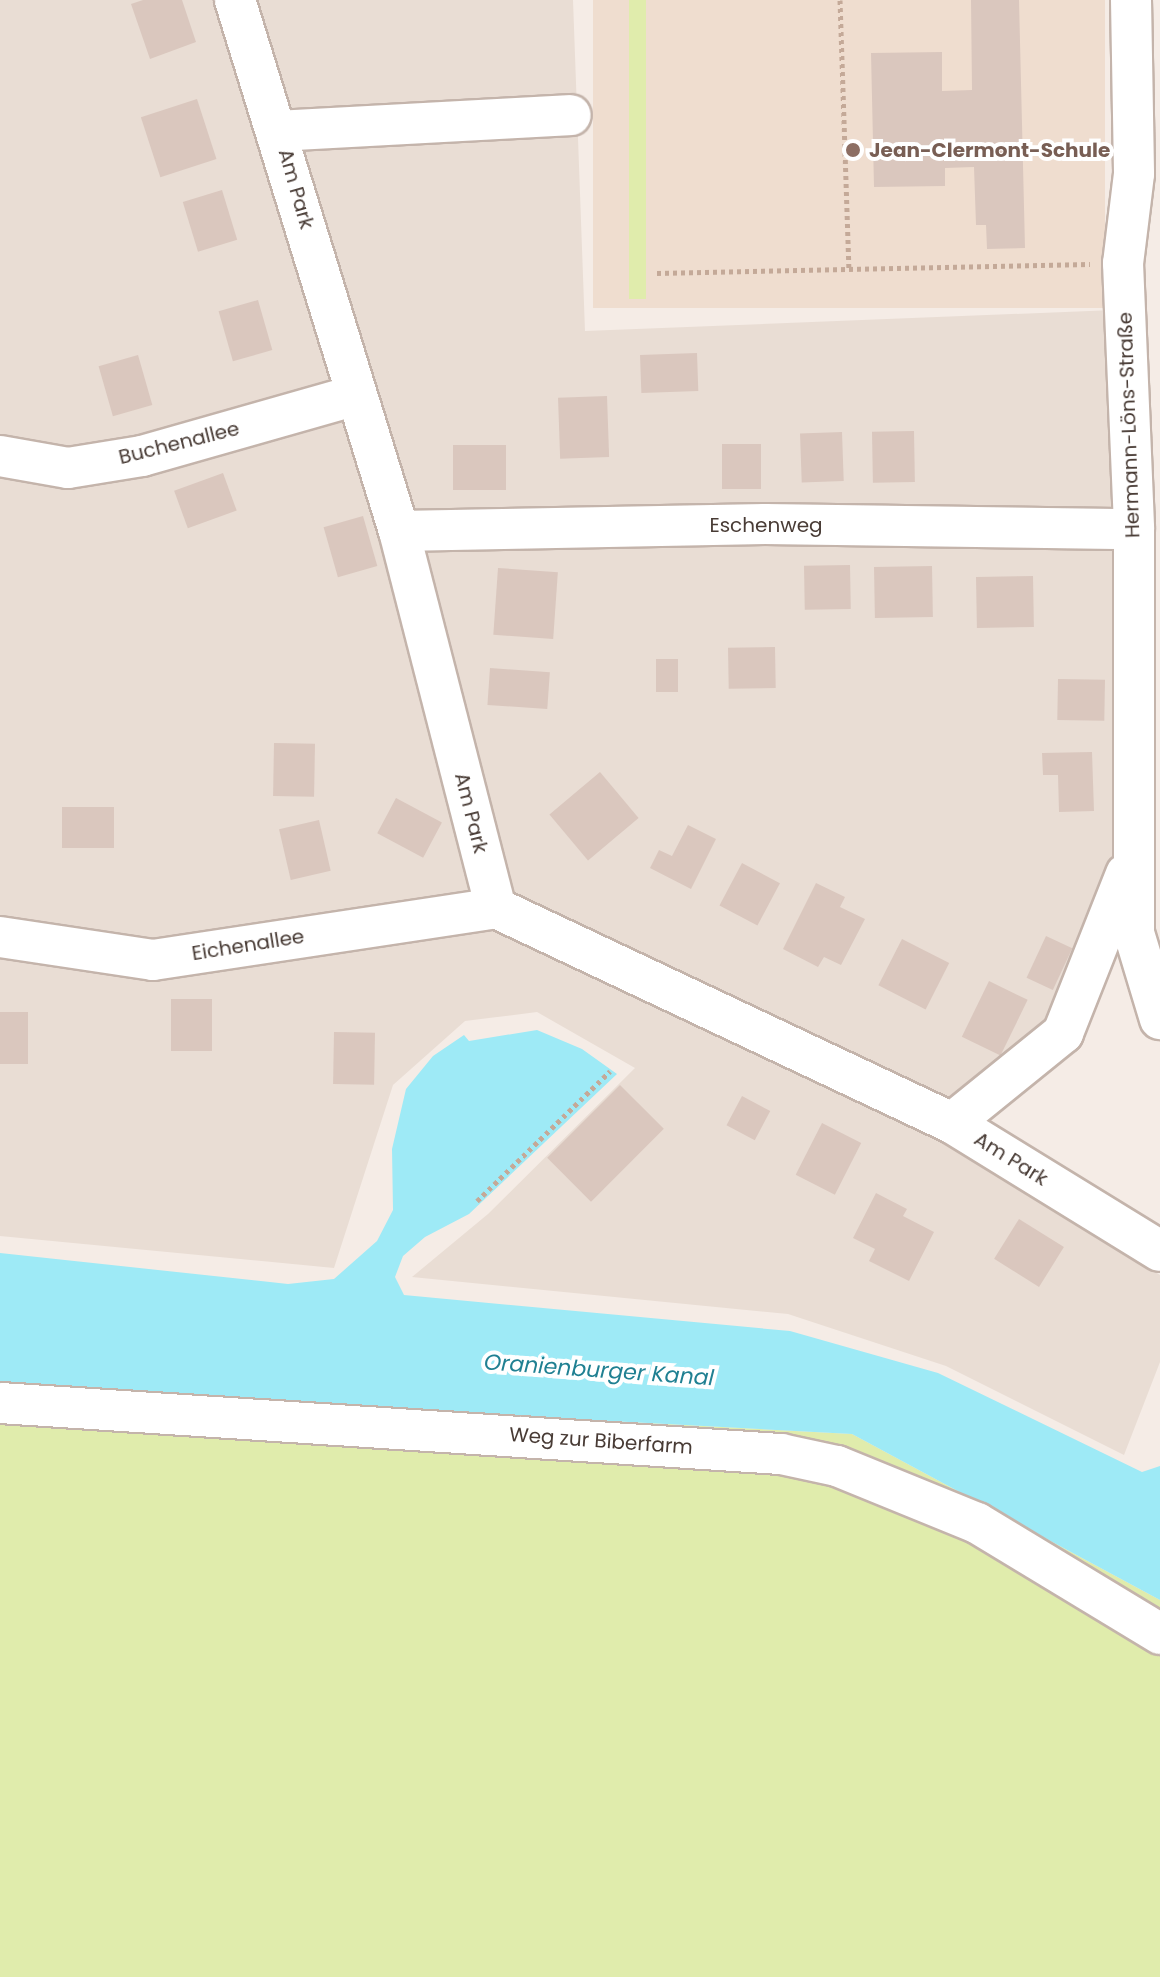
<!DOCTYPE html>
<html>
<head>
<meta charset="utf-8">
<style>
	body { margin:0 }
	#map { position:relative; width:1160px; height:1977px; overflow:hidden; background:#f5ece6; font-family:Poppins,sans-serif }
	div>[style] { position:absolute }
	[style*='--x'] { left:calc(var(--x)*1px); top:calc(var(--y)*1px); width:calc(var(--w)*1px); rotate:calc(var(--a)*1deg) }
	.residential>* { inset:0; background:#e9ddd4 }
	.education>* { inset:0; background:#efddcf; transform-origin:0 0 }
	.green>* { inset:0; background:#e0ecac; transform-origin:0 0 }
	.water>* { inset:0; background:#9eeaf6 }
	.building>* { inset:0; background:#dac7be; transform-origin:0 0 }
	.path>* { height:5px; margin-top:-2.5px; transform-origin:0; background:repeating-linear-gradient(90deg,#c4a998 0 4px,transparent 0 8px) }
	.roads { filter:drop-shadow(2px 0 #c4b4ab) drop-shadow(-2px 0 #c4b4ab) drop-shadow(0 2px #c4b4ab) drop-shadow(0 -2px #c4b4ab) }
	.minor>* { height:40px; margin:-20px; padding:0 20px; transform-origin:20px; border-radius:20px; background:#fff }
	.dots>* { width:22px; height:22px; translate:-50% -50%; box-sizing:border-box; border:4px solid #fff; border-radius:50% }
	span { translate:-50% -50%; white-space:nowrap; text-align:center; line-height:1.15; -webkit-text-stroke:8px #fff; paint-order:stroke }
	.education-label { font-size:20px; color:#785e54; font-weight:700 }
	.left { translate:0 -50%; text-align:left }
	.street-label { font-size:20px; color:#483b35 }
	.water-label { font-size:22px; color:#208092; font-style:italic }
</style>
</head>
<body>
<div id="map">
	<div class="residential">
		<div style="clip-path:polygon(0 0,573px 0,585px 331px,1114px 310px,1121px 856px,1054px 1026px,933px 1131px,1160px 1275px,1160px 1362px,1124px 1455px,946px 1366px,788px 1314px,412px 1277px,488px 1214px,635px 1068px,537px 1012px,465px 1021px,393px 1085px,334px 1268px,0 1236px)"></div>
	</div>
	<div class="education">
		<div style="left:593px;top:0;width:512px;height:308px"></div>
	</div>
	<div class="green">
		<div style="left:629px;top:0;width:17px;height:299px"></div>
		<div style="clip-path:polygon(0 1388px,852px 1434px,1160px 1600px,1160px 1977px,0 1977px)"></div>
	</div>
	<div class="water">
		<div style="clip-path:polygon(537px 1030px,582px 1049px,617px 1074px,469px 1214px,425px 1237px,403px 1256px,395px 1277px,404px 1295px,790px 1331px,938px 1373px,1142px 1472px,1160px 1466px,1160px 1600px,852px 1434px,0 1388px,0 1253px,288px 1284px,334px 1279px,377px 1241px,393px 1210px,392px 1149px,406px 1089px,433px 1056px,464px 1035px,469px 1041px)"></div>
	</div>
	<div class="building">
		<div style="clip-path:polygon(143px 0,182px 0,196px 42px,150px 59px,131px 4px)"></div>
		<div style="clip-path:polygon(971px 0,1019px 0,1025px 248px,987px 249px,986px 225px,976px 225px,974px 167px,945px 168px,945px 186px,874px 187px,871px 53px,942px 52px,942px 91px,972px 90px)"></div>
		<div style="left:197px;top:99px;width:63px;height:59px;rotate:72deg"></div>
		<div style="left:222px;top:190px;width:52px;height:41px;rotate:73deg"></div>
		<div style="left:258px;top:300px;width:52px;height:41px;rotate:74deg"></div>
		<div style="left:697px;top:353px;width:38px;height:57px;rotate:88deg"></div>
		<div style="left:138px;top:355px;width:52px;height:41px;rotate:74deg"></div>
		<div style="left:607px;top:396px;width:61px;height:49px;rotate:88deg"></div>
		<div style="left:914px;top:431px;width:51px;height:42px;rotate:89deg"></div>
		<div style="left:842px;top:432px;width:49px;height:42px;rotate:88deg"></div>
		<div style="left:722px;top:444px;width:39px;height:45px"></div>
		<div style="left:506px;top:445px;width:45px;height:53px;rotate:90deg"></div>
		<div style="left:223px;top:473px;width:40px;height:52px;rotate:70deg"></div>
		<div style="left:363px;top:516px;width:52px;height:41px;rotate:74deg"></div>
		<div style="left:850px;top:565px;width:44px;height:46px;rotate:89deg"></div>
		<div style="left:932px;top:566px;width:51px;height:58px;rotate:89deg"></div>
		<div style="left:498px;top:568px;width:60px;height:67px;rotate:4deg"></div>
		<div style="left:1033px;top:576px;width:51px;height:57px;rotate:89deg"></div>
		<div style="left:775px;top:647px;width:41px;height:47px;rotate:89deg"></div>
		<div style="left:656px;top:659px;width:22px;height:33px"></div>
		<div style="left:490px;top:668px;width:60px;height:37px;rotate:4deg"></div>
		<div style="left:1058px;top:679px;width:47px;height:41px;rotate:1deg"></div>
		<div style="left:274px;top:743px;width:41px;height:53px;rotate:1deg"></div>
		<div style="clip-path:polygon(1092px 752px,1094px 811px,1059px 812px,1058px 775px,1043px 775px,1042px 753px)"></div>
		<div style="left:600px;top:772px;width:60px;height:66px;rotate:50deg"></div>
		<div style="left:396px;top:798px;width:52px;height:40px;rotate:28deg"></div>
		<div style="left:114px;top:807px;width:41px;height:52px;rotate:90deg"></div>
		<div style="left:319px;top:820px;width:52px;height:41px;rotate:77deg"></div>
		<div style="clip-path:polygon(688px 825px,716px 839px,691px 889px,650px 868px,659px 850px,672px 856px)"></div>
		<div style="left:742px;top:863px;width:43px;height:48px;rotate:28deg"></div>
		<div style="clip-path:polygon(816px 883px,845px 897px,840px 907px,865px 919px,841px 965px,824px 957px,818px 967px,783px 949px)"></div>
		<div style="left:1046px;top:936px;width:29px;height:46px;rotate:25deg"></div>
		<div style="left:902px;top:939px;width:53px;height:52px;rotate:27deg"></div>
		<div style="left:989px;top:981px;width:43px;height:62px;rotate:26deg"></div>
		<div style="left:171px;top:999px;width:41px;height:52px"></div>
		<div style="left:0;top:1012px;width:28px;height:52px"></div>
		<div style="left:334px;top:1032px;width:41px;height:52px;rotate:1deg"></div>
		<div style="left:620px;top:1085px;width:62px;height:103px;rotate:45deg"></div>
		<div style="left:742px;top:1096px;width:32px;height:33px;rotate:28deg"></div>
		<div style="left:822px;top:1123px;width:44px;height:58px;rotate:27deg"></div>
		<div style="clip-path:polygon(876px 1193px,907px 1209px,903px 1216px,934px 1232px,909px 1281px,869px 1261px,875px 1249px,853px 1238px)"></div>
		<div style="left:1019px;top:1219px;width:53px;height:47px;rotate:32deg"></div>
	</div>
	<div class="path">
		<div style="--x:840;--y:0;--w:269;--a:88.1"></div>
		<div style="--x:657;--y:273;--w:433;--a:-1.2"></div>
		<div style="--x:477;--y:1201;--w:186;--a:-44.3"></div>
	</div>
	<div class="roads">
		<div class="minor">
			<div style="--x:235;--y:0;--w:556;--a:72.84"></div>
			<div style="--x:399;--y:531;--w:389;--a:75.6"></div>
			<div style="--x:496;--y:908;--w:504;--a:25.24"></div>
			<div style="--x:952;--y:1123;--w:244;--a:31.6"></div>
			<div style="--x:1131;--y:0;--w:174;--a:89"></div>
			<div style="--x:1134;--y:174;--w:90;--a:97"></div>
			<div style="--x:1123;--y:263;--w:266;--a:87.6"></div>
			<div style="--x:1134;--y:529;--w:404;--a:90"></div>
			<div style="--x:1134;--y:933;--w:90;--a:73.2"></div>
			<div style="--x:278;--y:131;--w:293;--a:-3.1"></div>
			<div style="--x:0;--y:456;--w:69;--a:10"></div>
			<div style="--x:68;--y:468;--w:75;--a:-9.2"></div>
			<div style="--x:142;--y:456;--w:223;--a:-15.9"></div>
			<div style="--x:399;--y:531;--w:366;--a:-1.1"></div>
			<div style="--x:765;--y:524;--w:369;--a:0.8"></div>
			<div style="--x:0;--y:937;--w:155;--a:8.5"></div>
			<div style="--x:153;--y:960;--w:347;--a:-8.6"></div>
			<div style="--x:952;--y:1123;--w:143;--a:-39"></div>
			<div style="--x:1063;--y:1033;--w:171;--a:-68.4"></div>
			<div style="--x:0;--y:1403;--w:783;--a:3.74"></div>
			<div style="--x:781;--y:1454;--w:57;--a:12.1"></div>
			<div style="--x:837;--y:1466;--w:151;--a:22.2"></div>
			<div style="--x:977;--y:1523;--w:214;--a:31.2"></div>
		</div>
	</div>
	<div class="dots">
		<div style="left:853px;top:150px;background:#8d6e63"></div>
	</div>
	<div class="education-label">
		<span class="left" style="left:869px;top:150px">Jean-Clermont-Schule</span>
	</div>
	<div class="street-label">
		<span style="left:296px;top:189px;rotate:74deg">Am Park</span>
		<span style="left:1129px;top:425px;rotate:-92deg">Hermann-Löns-Straße</span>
		<span style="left:179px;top:443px;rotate:-14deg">Buchenallee</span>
		<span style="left:766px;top:525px">Eschenweg</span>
		<span style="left:471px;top:813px;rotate:76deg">Am Park</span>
		<span style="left:248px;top:945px;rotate:-9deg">Eichenallee</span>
		<span style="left:1011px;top:1159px;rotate:32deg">Am Park</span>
		<span style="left:601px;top:1441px;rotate:4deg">Weg zur Biberfarm</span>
	</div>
	<div class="water-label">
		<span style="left:599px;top:1370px;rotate:4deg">Oranienburger Kanal</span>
	</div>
</div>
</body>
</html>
